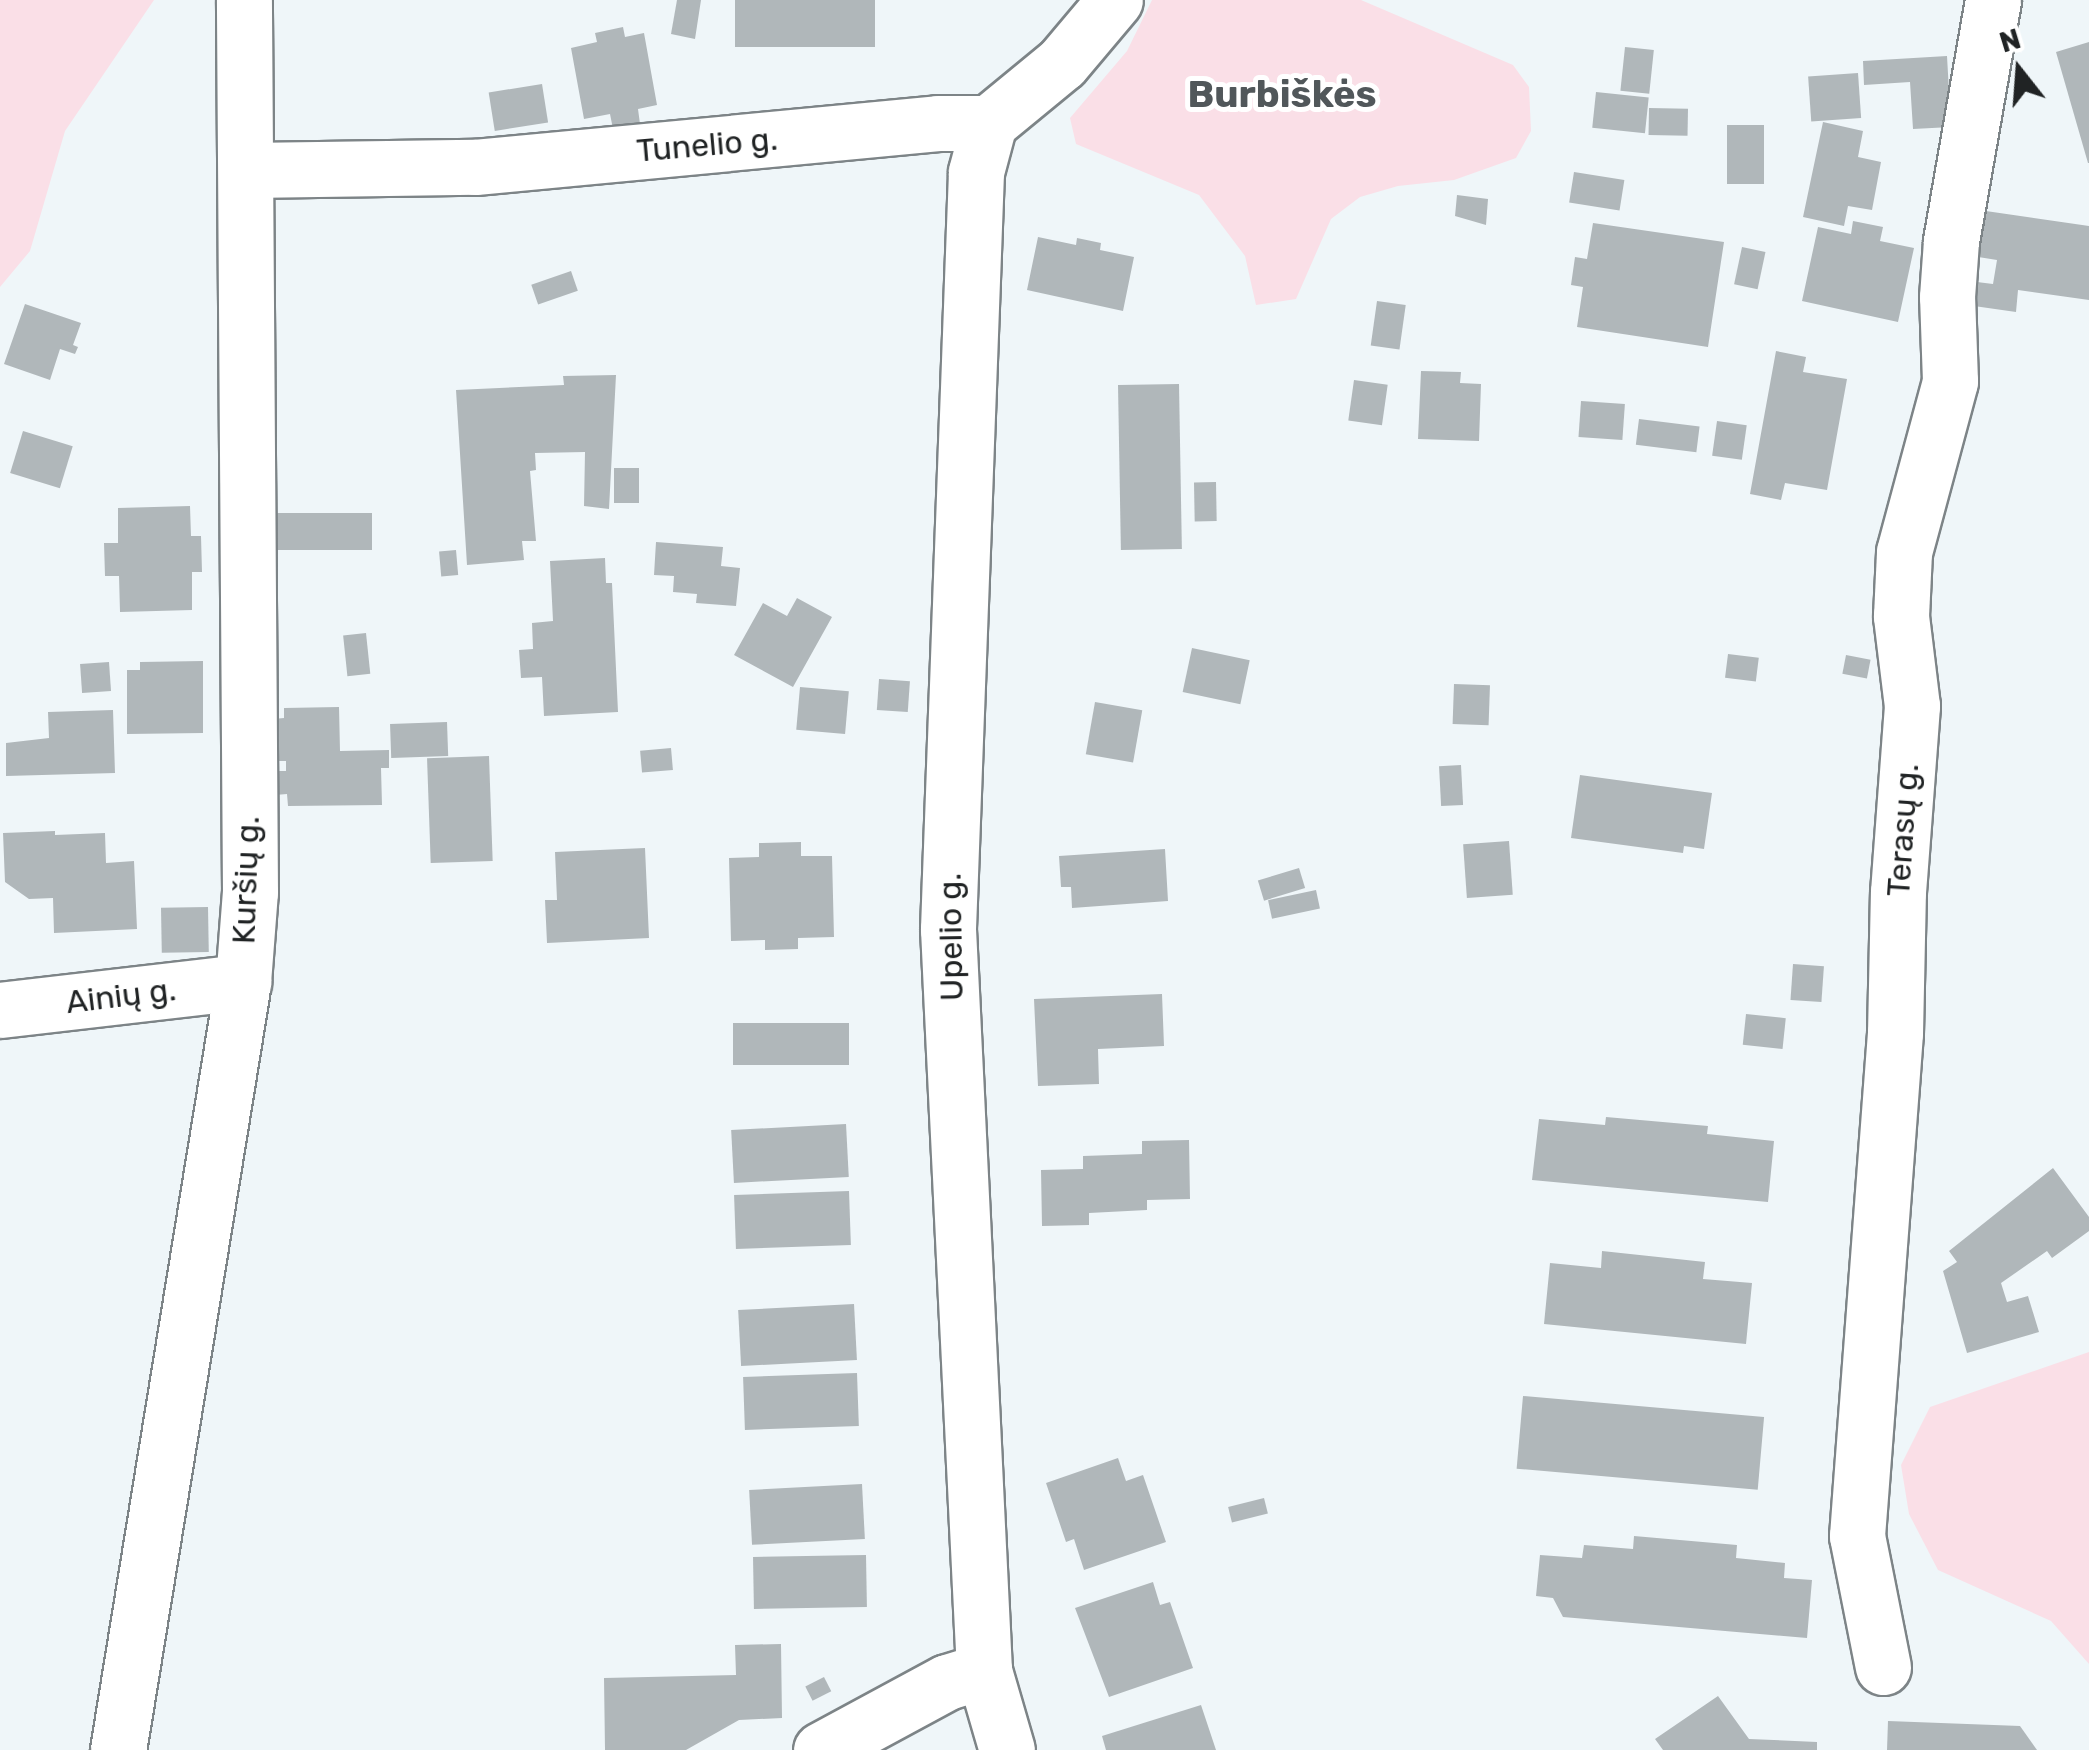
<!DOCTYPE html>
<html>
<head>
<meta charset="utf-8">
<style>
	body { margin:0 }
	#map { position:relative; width:2089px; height:1750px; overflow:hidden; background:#eff6f9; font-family:Rubik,sans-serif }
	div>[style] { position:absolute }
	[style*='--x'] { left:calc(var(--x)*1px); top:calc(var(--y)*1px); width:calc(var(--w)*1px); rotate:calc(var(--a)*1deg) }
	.green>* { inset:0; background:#fadfe7 }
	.building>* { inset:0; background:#b0b7ba; transform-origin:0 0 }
	.roads { filter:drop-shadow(2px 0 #7d8487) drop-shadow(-2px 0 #7d8487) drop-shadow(0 2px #7d8487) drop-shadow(0 -2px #7d8487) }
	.street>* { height:55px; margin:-27.5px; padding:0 27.5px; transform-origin:27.5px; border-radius:27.5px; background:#fff }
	span { translate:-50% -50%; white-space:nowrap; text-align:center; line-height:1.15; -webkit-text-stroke:10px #fff; paint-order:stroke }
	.street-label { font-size:32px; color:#202324 }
	.quarter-label { font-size:38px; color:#51575a; font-weight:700 }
	.north { position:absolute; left:1969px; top:20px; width:100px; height:100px; -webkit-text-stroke:8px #fff; paint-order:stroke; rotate:343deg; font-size:28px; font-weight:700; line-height:40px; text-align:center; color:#202324 }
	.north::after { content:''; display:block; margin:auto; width:35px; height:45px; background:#202324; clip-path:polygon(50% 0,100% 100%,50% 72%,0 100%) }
</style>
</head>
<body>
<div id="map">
	<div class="green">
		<div style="clip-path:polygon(0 0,154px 0,65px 131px,30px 251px,0 287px)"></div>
		<div style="clip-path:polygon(1152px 0,1361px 0,1513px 65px,1529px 87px,1531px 131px,1516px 158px,1454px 180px,1398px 186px,1360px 197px,1331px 219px,1296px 299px,1256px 305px,1245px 256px,1199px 195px,1076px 144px,1070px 118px,1127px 51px)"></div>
		<div style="clip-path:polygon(2089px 1352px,2089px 1664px,2051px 1621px,1938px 1570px,1909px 1514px,1901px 1465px,1930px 1407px)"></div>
	</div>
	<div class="building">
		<div style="clip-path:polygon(677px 0,701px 0,695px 39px,671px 34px)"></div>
		<div style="left:735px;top:0;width:140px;height:47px"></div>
		<div style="clip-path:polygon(623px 27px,625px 37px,644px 33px,657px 105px,638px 109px,640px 124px,613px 129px,610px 114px,584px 119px,571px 48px,597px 42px,595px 33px)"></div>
		<div style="clip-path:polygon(2089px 42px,2089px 163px,2088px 163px,2056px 52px)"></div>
		<div style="left:1625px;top:47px;width:29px;height:44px;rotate:6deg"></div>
		<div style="clip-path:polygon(1947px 56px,1951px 127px,1913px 129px,1910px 82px,1864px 85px,1863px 61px)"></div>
		<div style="left:1858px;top:73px;width:45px;height:50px;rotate:86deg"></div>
		<div style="left:542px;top:84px;width:39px;height:54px;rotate:81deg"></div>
		<div style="left:1596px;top:92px;width:53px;height:36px;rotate:6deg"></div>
		<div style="left:1649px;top:108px;width:39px;height:27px;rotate:1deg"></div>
		<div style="clip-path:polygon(1823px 122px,1863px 131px,1858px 157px,1881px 162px,1872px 210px,1848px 206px,1844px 226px,1803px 217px)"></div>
		<div style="left:1727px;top:125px;width:37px;height:59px"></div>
		<div style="left:1574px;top:172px;width:51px;height:31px;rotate:9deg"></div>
		<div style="clip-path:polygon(1457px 195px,1488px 199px,1486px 225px,1455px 216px)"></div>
		<div style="clip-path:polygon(1979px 210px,2089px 226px,2089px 300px,2018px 290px,2016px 312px,1974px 306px,1977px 282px,1993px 284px,1997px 260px,1972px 256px)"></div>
		<div style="clip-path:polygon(1853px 221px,1883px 227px,1880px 241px,1914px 248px,1898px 322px,1802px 301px,1818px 227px,1851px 234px)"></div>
		<div style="clip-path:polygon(1593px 223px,1724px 242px,1708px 347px,1577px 327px,1583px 287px,1571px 285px,1575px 257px,1587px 259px)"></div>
		<div style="clip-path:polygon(1038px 237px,1076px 245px,1077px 238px,1101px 243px,1100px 250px,1134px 257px,1123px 311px,1027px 290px)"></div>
		<div style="left:1742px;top:247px;width:24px;height:38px;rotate:12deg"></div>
		<div style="left:571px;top:271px;width:21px;height:42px;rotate:71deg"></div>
		<div style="left:1377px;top:301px;width:29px;height:45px;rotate:8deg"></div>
		<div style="clip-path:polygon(25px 304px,81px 323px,73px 345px,78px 347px,75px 354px,60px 349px,50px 380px,4px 364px)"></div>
		<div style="clip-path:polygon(1776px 351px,1806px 357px,1803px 372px,1847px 379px,1827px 490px,1785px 483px,1781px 500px,1750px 494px)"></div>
		<div style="clip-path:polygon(1421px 371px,1461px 372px,1460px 383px,1481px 384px,1479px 441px,1418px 439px)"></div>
		<div style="clip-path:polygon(616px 375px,609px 509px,584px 506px,585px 452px,535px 453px,536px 470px,530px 471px,536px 541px,522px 541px,524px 560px,467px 565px,456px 390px,564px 385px,563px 376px)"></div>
		<div style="left:1354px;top:380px;width:34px;height:41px;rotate:8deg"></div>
		<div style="left:1179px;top:384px;width:165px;height:61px;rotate:89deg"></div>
		<div style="left:1581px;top:401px;width:44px;height:36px;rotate:4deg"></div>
		<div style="left:1639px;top:419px;width:61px;height:26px;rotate:7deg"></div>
		<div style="left:1717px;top:421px;width:30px;height:35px;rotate:8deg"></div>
		<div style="left:23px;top:431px;width:52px;height:44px;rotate:17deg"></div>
		<div style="left:614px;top:468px;width:25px;height:35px"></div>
		<div style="left:1216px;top:482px;width:39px;height:22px;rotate:89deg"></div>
		<div style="clip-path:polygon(190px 506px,191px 536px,201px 536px,202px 572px,192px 572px,192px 610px,120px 612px,119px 576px,105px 576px,104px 543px,118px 543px,118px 508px)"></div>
		<div style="left:372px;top:513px;width:37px;height:96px;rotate:90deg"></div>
		<div style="clip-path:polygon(656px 542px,723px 547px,721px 566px,740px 568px,736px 606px,696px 603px,697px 594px,673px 592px,674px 576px,654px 575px)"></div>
		<div style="left:456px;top:550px;width:25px;height:17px;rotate:85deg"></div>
		<div style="clip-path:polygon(605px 558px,606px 583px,612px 583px,618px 712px,544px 716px,542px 677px,521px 678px,519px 650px,533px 649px,532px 623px,553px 621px,550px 561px)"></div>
		<div style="clip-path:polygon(797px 598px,832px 617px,793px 687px,734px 655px,763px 603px,787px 616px)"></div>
		<div style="left:366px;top:633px;width:41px;height:23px;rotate:84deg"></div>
		<div style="left:1192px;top:648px;width:59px;height:45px;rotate:12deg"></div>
		<div style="left:1728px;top:654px;width:31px;height:24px;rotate:7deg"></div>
		<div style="left:1846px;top:655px;width:25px;height:19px;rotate:11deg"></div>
		<div style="clip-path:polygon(203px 661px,203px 733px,127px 734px,127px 670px,140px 670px,140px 662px)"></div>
		<div style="left:109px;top:662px;width:29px;height:29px;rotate:86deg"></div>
		<div style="left:879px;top:679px;width:31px;height:31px;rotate:4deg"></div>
		<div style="left:1454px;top:684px;width:36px;height:40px;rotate:2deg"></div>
		<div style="left:800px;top:687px;width:49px;height:43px;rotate:5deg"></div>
		<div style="left:1095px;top:702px;width:48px;height:53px;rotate:10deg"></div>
		<div style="clip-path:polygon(339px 707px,340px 751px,389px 750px,389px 768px,381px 768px,382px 805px,288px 806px,287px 794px,275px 795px,274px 771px,286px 771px,286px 761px,274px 761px,273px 719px,284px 718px,284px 708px)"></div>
		<div style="clip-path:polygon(113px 710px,115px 773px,6px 776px,6px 743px,49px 738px,48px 712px)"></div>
		<div style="left:447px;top:722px;width:34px;height:57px;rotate:88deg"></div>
		<div style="left:671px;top:748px;width:22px;height:31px;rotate:85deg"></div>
		<div style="left:489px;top:756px;width:105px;height:62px;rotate:88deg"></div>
		<div style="left:1461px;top:765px;width:40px;height:22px;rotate:87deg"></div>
		<div style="clip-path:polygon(1580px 775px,1712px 793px,1704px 849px,1684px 846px,1683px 853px,1571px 838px)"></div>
		<div style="clip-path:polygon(55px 831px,55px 835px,105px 833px,106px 863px,134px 861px,137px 929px,54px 933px,53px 898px,29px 899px,5px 882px,3px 833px)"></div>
		<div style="left:1509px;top:841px;width:54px;height:46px;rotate:86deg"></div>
		<div style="clip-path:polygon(801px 842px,801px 856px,832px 856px,834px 937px,798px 938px,798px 949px,765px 950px,765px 940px,731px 941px,729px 858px,759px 857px,759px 843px)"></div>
		<div style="clip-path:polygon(645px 848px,649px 938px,547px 943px,545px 900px,557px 900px,555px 852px)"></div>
		<div style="clip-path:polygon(1165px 849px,1168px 901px,1072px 908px,1071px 887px,1061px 887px,1059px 856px)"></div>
		<div style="left:1299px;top:868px;width:21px;height:43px;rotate:73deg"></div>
		<div style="left:1316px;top:890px;width:19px;height:49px;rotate:78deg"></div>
		<div style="left:208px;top:907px;width:45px;height:47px;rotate:89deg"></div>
		<div style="left:1793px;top:964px;width:31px;height:36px;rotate:4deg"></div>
		<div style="clip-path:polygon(1162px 994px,1164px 1046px,1098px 1049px,1099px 1084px,1038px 1086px,1034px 999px)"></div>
		<div style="left:1746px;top:1014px;width:40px;height:31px;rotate:6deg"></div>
		<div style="left:849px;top:1023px;width:42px;height:116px;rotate:90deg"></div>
		<div style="clip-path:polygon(1606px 1117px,1708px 1126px,1707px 1134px,1774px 1141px,1768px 1202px,1532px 1180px,1539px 1119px,1605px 1125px)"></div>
		<div style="left:846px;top:1124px;width:53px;height:115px;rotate:87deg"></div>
		<div style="clip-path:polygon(1189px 1140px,1190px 1199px,1147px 1200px,1147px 1210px,1089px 1213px,1089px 1225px,1042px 1226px,1041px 1170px,1083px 1169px,1083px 1156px,1142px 1154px,1142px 1141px)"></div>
		<div style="clip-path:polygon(2053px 1168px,2089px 1217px,2089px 1231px,2052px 1258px,2047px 1251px,2001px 1283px,2007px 1302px,2028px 1296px,2039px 1332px,1967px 1353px,1943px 1271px,1957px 1262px,1949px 1251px)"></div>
		<div style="left:849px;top:1191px;width:54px;height:115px;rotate:88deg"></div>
		<div style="clip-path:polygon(1602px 1251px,1705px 1262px,1703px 1279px,1752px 1283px,1746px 1344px,1544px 1324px,1550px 1263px,1601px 1268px)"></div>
		<div style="left:854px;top:1304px;width:56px;height:116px;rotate:87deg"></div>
		<div style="left:857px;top:1373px;width:53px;height:114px;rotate:88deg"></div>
		<div style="left:1523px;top:1396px;width:242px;height:73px;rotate:5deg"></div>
		<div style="clip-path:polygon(1118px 1458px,1126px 1481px,1143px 1475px,1166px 1542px,1084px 1570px,1074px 1539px,1066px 1542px,1046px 1483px)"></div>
		<div style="left:862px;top:1484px;width:55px;height:113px;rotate:87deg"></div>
		<div style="left:1264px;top:1498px;width:16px;height:37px;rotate:76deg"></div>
		<div style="clip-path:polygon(1634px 1536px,1737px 1545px,1736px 1558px,1785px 1563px,1784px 1578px,1812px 1580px,1807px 1638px,1563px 1617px,1553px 1598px,1536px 1596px,1540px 1555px,1582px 1558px,1584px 1545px,1633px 1549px)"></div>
		<div style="left:866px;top:1555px;width:52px;height:113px;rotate:89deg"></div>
		<div style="clip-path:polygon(1153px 1582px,1160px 1605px,1170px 1602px,1193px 1668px,1109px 1697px,1075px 1608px)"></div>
		<div style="clip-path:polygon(781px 1644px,782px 1718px,739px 1720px,686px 1750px,605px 1750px,604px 1678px,736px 1675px,735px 1645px)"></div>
		<div style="left:824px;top:1677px;width:16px;height:21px;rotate:63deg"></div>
		<div style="clip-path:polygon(1718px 1696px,1749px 1739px,1817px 1742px,1817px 1750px,1663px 1750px,1655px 1739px)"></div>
		<div style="clip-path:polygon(1201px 1705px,1216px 1750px,1106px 1750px,1102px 1736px)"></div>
		<div style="clip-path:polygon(1888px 1721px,2020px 1726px,2037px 1750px,1887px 1750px)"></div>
	</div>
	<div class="roads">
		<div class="street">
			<div style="--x:989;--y:123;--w:51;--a:104.9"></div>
			<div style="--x:976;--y:172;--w:758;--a:92.12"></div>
			<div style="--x:948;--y:929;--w:743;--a:87.22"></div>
			<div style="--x:984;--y:1671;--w:82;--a:73.8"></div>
			<div style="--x:248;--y:170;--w:227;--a:-0.8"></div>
			<div style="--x:475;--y:167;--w:465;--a:-5.4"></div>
			<div style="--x:938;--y:123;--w:51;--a:0"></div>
			<div style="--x:989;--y:123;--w:94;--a:-39.4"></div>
			<div style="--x:1062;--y:63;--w:82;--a:-49.9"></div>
			<div style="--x:0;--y:1010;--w:245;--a:-6.6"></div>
			<div style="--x:1883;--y:1667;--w:134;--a:-101.2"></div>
			<div style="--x:1857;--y:1536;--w:504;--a:-85.68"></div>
			<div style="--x:1895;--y:1033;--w:141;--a:-88.8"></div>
			<div style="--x:1898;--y:892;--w:187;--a:-85.7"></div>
			<div style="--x:1912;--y:706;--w:91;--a:-97"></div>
			<div style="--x:1901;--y:616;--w:64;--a:-87.3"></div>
			<div style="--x:1904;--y:552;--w:177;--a:-74.9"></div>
			<div style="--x:1950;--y:381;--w:84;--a:-92"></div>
			<div style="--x:1947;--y:297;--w:56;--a:-85.9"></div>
			<div style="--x:1951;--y:241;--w:245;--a:-80.1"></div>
			<div style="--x:118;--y:1750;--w:778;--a:-80.76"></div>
			<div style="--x:243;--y:982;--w:90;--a:-85.6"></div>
			<div style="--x:250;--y:892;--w:892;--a:-90.39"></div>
			<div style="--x:821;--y:1750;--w:143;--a:-28.4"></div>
			<div style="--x:947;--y:1682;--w:39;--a:-17"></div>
		</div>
	</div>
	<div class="street-label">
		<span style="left:707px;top:145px;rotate:-5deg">Tunelio g.</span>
		<span style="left:1903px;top:830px;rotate:-86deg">Terasų g.</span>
		<span style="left:246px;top:880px;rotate:-88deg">Kuršių g.</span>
		<span style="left:951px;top:937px;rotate:-91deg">Upelio g.</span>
		<span style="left:121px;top:996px;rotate:-7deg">Ainių g.</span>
	</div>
	<div class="quarter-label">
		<span style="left:1282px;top:95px">Burbiškės</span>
	</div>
	<div class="north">N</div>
</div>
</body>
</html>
